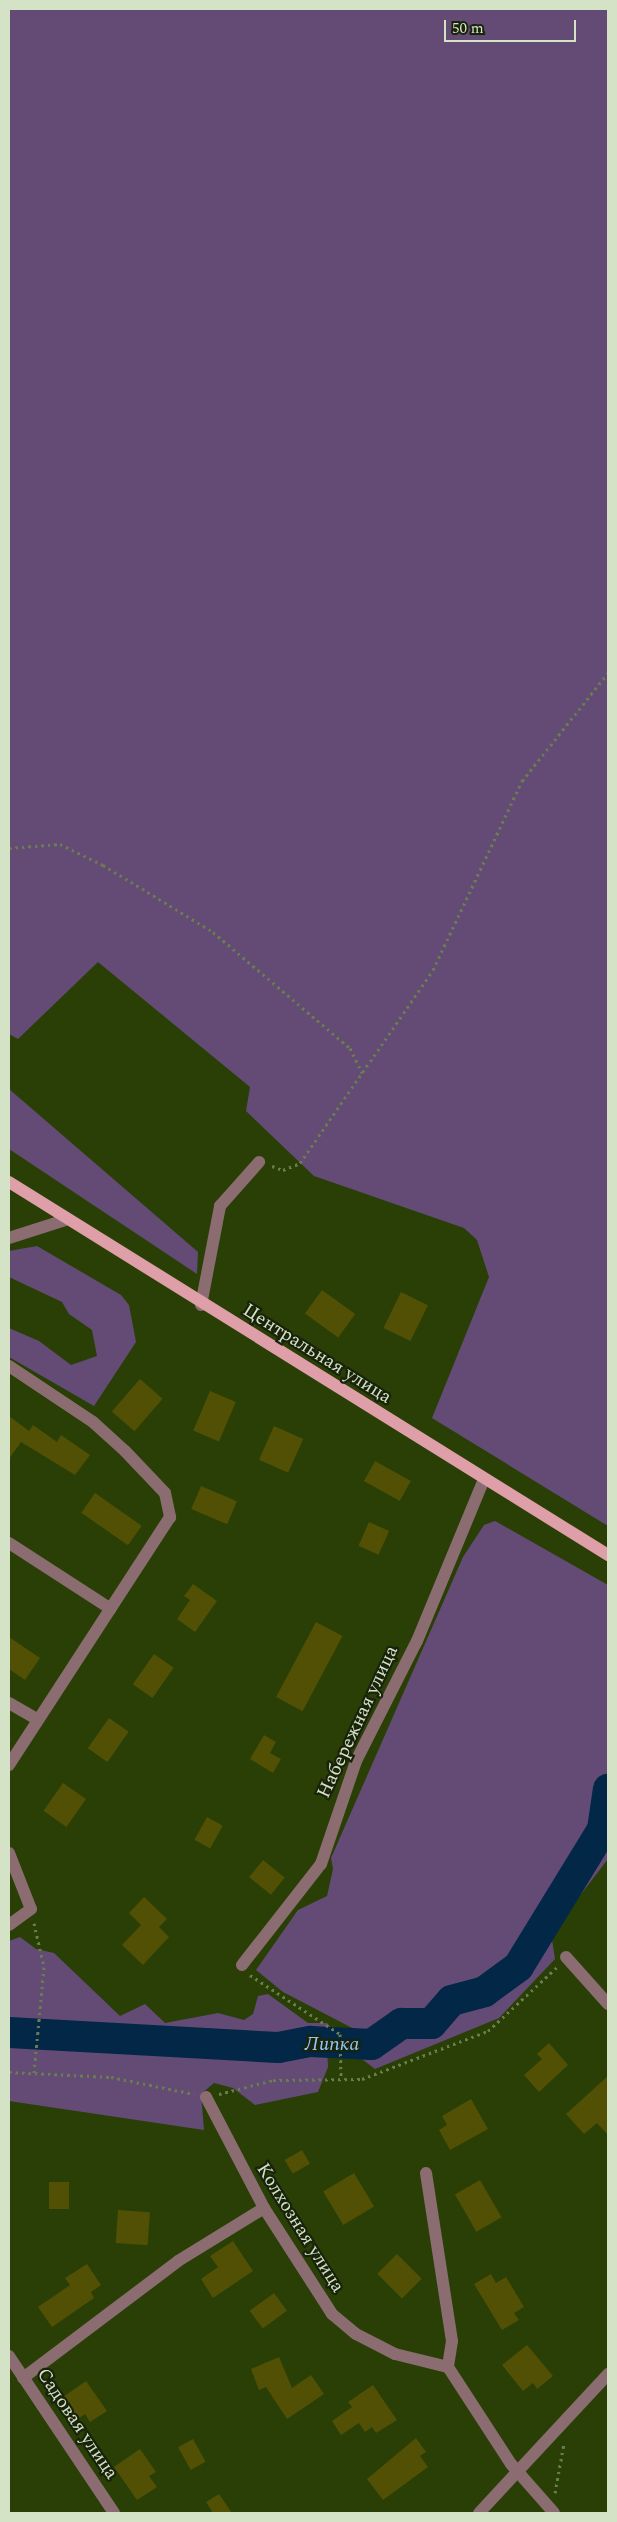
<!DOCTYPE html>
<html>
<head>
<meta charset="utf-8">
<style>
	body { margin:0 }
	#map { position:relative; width:617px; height:2522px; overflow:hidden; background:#2a3f06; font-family:Spectral,serif }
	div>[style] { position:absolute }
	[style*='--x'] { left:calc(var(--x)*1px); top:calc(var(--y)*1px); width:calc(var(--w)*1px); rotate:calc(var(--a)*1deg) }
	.green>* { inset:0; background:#634b76 }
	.river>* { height:31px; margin:-15.5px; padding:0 15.5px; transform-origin:15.5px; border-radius:15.5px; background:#022747 }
	.building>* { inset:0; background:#515004; transform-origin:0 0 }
	.path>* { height:3px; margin-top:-1.5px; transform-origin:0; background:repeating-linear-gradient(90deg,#6a7d4e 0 2.5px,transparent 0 6.5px) }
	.minor>* { height:12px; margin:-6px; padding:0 6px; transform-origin:6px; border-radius:6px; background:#8b6c71 }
	.major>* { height:12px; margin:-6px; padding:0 6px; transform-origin:6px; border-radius:6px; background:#de9fa9 }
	span { translate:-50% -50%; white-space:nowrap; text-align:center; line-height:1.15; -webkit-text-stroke:4.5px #19230c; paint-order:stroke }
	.street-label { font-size:19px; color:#d4e2c5 }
	.water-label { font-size:20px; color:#91c7fd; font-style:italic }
	.frame { position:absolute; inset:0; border:10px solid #d4e2c5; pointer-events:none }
	.scale { position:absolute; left:444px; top:20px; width:132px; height:22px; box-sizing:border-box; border:2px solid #d4e2c5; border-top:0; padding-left:6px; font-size:15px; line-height:18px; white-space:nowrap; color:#d4e2c5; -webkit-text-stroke:4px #19230c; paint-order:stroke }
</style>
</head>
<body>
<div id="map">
	<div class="green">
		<div style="clip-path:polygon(9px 9px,608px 9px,608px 1526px,432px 1418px,489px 1277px,477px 1240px,464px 1228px,314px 1176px,246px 1111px,250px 1087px,98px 962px,18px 1039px,9px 1034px)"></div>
		<div style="clip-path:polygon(9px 1089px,198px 1252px,197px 1274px,9px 1149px)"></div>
		<div style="clip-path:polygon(37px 1246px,121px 1295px,129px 1305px,136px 1342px,94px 1406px,9px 1357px,9px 1328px,39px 1341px,71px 1365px,97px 1356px,92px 1330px,69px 1314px,62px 1302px,9px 1277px,9px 1251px)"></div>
		<div style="clip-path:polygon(495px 1521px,608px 1585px,608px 1859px,551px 1933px,555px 1959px,499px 2018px,375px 2069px,354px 2053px,358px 2031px,283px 1992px,256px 1970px,298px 1910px,327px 1896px,333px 1869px,331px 1858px,463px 1557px,484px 1525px)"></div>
		<div style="clip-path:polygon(20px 1937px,36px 1949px,54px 1953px,120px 2016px,145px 2004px,165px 2023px,218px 2013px,244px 2020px,253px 2014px,258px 1996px,268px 1994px,308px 2023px,327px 2023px,337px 2035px,336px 2044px,327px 2048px,328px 2067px,318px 2092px,255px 2105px,233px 2088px,214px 2083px,201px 2094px,204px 2130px,9px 2101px,9px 1941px)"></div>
	</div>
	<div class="river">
		<div style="--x:9;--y:2032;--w:269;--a:3.2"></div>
		<div style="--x:278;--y:2047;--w:33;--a:-11"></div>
		<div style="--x:310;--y:2041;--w:61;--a:2.8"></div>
		<div style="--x:371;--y:2044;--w:37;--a:-35"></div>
		<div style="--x:401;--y:2023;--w:30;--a:0"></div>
		<div style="--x:431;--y:2023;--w:30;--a:-49"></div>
		<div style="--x:451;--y:2000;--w:34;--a:-15"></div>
		<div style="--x:484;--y:1991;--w:42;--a:-36.3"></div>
		<div style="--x:518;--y:1966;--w:161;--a:-58.5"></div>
		<div style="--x:602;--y:1829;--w:41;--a:-81.7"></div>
	</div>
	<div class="building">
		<div style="left:322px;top:1290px;width:41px;height:29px;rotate:36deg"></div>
		<div style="left:401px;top:1292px;width:30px;height:40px;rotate:26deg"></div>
		<div style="left:140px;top:1379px;width:30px;height:43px;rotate:41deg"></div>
		<div style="left:210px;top:1391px;width:28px;height:43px;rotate:23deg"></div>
		<div style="clip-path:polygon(9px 1416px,29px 1431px,33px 1425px,57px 1442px,61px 1435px,90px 1455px,75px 1475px,21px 1442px,9px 1459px)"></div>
		<div style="left:274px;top:1426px;width:32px;height:37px;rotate:24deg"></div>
		<div style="left:375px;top:1461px;width:41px;height:23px;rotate:29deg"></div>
		<div style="left:201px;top:1486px;width:39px;height:25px;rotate:23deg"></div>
		<div style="left:95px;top:1493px;width:57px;height:24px;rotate:35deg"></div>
		<div style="left:369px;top:1522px;width:22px;height:26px;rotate:24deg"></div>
		<div style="clip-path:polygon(193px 1584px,217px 1601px,195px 1632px,177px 1619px,190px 1600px,184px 1596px)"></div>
		<div style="left:316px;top:1622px;width:30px;height:85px;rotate:28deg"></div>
		<div style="clip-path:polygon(9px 1637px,40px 1658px,25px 1680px,9px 1669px)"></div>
		<div style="left:154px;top:1654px;width:24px;height:37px;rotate:35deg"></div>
		<div style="left:109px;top:1718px;width:24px;height:37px;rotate:35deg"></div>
		<div style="clip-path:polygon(264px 1735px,276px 1742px,270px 1753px,281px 1759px,273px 1773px,250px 1759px)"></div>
		<div style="left:63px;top:1783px;width:28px;height:34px;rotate:35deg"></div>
		<div style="left:207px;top:1817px;width:18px;height:26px;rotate:29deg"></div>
		<div style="left:263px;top:1860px;width:28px;height:22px;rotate:39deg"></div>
		<div style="clip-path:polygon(144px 1897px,167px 1919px,159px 1927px,169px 1937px,143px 1965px,122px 1945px,141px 1925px,129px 1913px)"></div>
		<div style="clip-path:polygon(549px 2043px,568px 2065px,539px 2092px,524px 2075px,542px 2059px,537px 2054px)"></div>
		<div style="clip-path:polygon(608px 2076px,608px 2135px,597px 2123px,584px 2134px,566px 2114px)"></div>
		<div style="clip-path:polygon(471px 2099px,488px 2129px,450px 2150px,439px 2130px,447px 2125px,442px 2116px)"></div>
		<div style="left:302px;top:2150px;width:16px;height:20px;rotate:60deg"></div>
		<div style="left:354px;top:2173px;width:39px;height:36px;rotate:59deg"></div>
		<div style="left:480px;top:2180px;width:43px;height:29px;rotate:60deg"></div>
		<div style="left:49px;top:2182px;width:20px;height:27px"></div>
		<div style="left:118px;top:2210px;width:32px;height:33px;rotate:4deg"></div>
		<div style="clip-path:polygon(233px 2241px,253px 2271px,213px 2298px,201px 2279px,218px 2267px,210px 2256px)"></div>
		<div style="left:397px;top:2254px;width:35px;height:28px;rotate:45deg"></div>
		<div style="clip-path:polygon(87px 2264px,101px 2285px,91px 2292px,94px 2298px,52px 2327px,38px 2307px,70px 2285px,65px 2278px)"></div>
		<div style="clip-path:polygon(491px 2274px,496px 2283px,506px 2277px,524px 2307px,514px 2313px,519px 2320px,502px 2330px,474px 2284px)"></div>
		<div style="left:274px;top:2293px;width:22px;height:30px;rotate:54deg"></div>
		<div style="clip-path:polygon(527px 2345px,553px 2376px,537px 2389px,533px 2383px,523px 2391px,502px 2365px)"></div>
		<div style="clip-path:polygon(279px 2357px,292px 2388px,311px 2375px,324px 2394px,287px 2419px,266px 2387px,259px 2390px,251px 2369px)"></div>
		<div style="clip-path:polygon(86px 2381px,107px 2411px,90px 2422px,85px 2414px,78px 2419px,63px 2397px)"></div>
		<div style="clip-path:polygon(373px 2385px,397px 2420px,376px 2433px,372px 2427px,365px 2432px,359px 2423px,341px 2435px,332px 2421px,352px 2407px,348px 2402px)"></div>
		<div style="clip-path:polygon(416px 2438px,426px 2452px,420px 2456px,428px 2467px,383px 2500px,367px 2479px)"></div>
		<div style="left:193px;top:2439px;width:26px;height:17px;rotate:61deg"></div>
		<div style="clip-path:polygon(140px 2449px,156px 2472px,149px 2476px,157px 2487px,137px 2500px,114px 2467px)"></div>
		<div style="clip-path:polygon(219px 2494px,232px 2513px,213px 2513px,206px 2502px)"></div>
	</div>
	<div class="path">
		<div style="--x:9;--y:848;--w:51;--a:-4.5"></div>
		<div style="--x:60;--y:844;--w:48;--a:26"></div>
		<div style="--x:103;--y:865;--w:129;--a:31.3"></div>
		<div style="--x:213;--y:932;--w:180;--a:40.3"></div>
		<div style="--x:350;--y:1048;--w:28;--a:64"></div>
		<div style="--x:272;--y:1166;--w:12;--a:20"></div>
		<div style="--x:283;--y:1170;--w:18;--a:-22"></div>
		<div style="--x:300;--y:1163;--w:234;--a:-55.4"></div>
		<div style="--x:433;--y:970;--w:209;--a:-64.8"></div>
		<div style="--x:522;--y:781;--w:138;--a:-51.5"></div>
		<div style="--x:34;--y:1923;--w:45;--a:77.2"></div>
		<div style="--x:44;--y:1967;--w:106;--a:95.4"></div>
		<div style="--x:250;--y:1975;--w:108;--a:33.2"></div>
		<div style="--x:340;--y:2034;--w:45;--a:88.7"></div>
		<div style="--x:9;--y:2072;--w:102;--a:2.8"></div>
		<div style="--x:111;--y:2077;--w:85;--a:11.6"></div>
		<div style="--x:219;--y:2094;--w:56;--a:-14.5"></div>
		<div style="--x:273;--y:2080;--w:89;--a:-0.6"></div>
		<div style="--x:362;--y:2079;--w:135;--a:-20.9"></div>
		<div style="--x:488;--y:2031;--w:94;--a:-42.8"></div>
		<div style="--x:555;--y:2493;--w:51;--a:-79.8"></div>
	</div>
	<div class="minor">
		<div style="--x:9;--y:1238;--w:59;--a:-17.8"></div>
		<div style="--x:201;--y:1305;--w:101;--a:-79.1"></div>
		<div style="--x:220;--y:1206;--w:59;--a:-48.4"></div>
		<div style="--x:9;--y:1366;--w:101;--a:33.7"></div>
		<div style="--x:93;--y:1422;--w:43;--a:42.2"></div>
		<div style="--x:125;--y:1451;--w:58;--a:46.4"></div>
		<div style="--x:165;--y:1493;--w:25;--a:78"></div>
		<div style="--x:170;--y:1517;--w:296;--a:123"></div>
		<div style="--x:9;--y:1543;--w:121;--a:32.9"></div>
		<div style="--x:9;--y:1703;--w:32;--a:30"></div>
		<div style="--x:9;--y:1853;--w:60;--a:68.6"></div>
		<div style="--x:31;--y:1909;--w:27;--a:144"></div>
		<div style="--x:566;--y:1957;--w:63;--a:48.2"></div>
		<div style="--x:242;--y:1965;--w:128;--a:-52"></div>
		<div style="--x:321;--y:1864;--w:109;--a:-71.2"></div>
		<div style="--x:356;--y:1761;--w:135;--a:-63.1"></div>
		<div style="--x:417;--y:1641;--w:175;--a:-67.5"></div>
		<div style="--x:206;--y:2097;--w:125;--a:62.4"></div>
		<div style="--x:264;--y:2208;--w:126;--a:57.3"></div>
		<div style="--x:332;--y:2314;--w:31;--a:40"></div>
		<div style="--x:356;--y:2334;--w:44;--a:27.1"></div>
		<div style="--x:395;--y:2354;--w:55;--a:13.8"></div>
		<div style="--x:448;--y:2367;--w:116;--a:57"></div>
		<div style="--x:511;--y:2464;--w:65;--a:48.7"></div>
		<div style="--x:426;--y:2173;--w:170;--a:81.2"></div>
		<div style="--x:452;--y:2341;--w:26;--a:99"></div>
		<div style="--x:9;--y:2356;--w:189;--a:56.2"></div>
		<div style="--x:23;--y:2378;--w:194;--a:-37"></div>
		<div style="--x:178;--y:2261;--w:101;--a:-31.6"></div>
		<div style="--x:479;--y:2513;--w:190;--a:-47.1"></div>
	</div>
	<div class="major">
		<div style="--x:9;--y:1182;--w:706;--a:31.91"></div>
	</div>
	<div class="street-label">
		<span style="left:317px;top:1354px;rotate:32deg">Центральная улица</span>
		<span style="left:358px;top:1722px;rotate:-65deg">Набережная улица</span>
		<span style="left:300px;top:2228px;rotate:58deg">Колхозная улица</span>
		<span style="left:77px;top:2424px;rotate:56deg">Садовая улица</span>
	</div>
	<div class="water-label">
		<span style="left:332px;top:2044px">Липка</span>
	</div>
	<div class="frame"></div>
	<div class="scale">50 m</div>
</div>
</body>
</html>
